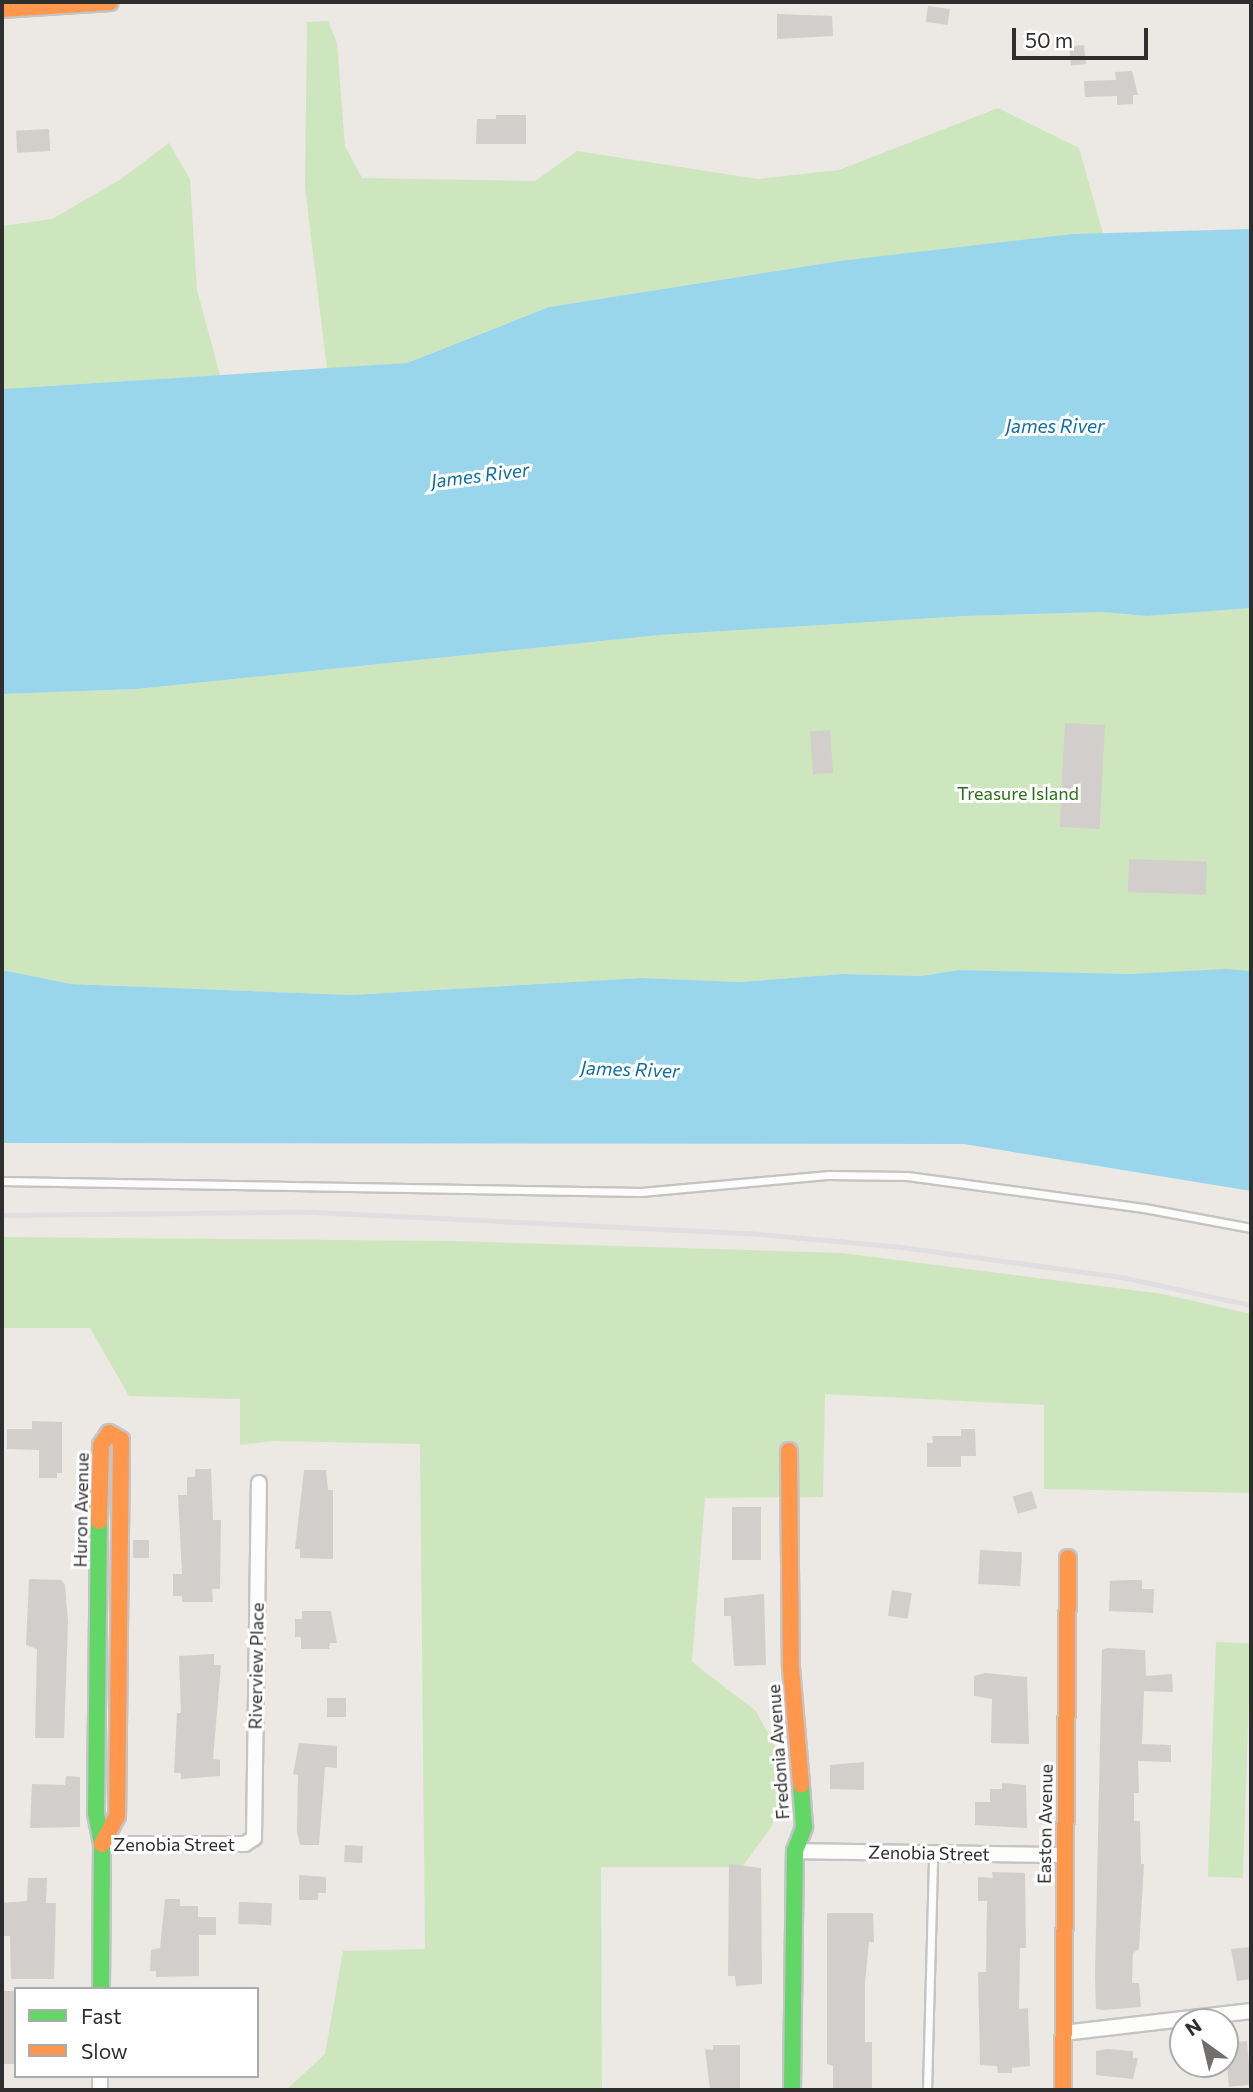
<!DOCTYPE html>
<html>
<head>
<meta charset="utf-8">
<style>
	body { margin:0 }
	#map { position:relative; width:1253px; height:2092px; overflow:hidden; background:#ece8e4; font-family:Commissioner,sans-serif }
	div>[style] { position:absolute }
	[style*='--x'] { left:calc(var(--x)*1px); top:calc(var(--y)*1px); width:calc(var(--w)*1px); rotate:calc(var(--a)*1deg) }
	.green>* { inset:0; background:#cee6be; transform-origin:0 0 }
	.water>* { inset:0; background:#99d6ec }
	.building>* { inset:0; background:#d1cecb; transform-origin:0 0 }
	.roads { filter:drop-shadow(2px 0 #c5c4c5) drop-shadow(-2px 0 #c5c4c5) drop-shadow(0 2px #c5c4c5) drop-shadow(0 -2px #c5c4c5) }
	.lane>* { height:7px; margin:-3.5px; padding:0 3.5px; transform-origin:3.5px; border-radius:3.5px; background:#fcfcfb }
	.street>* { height:14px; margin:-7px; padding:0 7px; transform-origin:7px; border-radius:7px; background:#fcfcfb }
	.fast>* { height:16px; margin:-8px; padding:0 8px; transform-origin:8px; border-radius:8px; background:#63d668 }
	.slow>* { height:16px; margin:-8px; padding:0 8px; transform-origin:8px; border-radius:8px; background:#ff974d }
	.rail>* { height:5px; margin:-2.5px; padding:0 2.5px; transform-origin:2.5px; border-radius:2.5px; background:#dfdfe1 }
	span { translate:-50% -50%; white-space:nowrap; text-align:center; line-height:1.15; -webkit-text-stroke:6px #fff; paint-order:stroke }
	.park-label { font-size:18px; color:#2c6e1b }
	.street-label { font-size:18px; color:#2e2e2e }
	.water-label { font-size:19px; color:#0d6fa3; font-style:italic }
	.frame { position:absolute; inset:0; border:4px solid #2e2e2e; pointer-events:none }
	.legend { position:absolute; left:14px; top:1987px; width:245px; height:91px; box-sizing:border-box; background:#fff; border:2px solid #ababab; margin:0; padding:9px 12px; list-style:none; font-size:21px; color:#2e2e2e }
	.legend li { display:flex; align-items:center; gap:14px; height:35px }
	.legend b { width:35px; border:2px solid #ababab }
	.north { position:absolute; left:1169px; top:2008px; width:70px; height:70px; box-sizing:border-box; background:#fff; border:2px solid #ababab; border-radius:50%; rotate:326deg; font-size:19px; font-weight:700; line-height:28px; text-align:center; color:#2e2e2e }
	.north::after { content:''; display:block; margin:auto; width:24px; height:32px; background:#706f6e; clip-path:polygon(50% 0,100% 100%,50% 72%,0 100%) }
	.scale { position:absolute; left:1012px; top:28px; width:136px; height:32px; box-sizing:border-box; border:4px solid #2e2e2e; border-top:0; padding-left:9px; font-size:21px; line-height:24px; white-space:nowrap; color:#2e2e2e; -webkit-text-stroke:5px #fff; paint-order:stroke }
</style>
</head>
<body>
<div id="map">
	<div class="green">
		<div style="clip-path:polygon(328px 21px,337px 43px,345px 146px,362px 178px,535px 181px,577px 151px,758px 179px,839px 170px,998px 108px,1079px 148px,1103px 233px,839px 261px,549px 307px,407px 363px,327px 369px,305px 187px,307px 22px)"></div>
		<div style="clip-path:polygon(169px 143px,190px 179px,197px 290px,220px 375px,2px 389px,2px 226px,52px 219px,121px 179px)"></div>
		<div style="clip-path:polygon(1251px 608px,1251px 971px,1130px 974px,959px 970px,921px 976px,843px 974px,740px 982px,642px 978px,351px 995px,71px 984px,2px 970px,2px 694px,137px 689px,660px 635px,966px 616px,1102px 612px,1147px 616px)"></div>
		<div style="clip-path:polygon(2px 1237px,453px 1241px,842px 1253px,1163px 1294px,1251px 1314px,1251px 1493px,1044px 1489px,1044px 1405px,825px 1394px,823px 1497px,705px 1498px,692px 1662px,756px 1711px,787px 1769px,772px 1826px,742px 1867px,601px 1867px,602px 2090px,286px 2090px,325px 2054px,343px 1951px,425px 1949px,420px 1444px,274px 1441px,240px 1445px,240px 1399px,129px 1396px,90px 1328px,2px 1328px)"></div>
		<div style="left:1216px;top:1642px;width:35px;height:235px;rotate:2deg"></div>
	</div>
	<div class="water">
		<div style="clip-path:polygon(1251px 229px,1251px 608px,1147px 616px,1102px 612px,966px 616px,660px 635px,137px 689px,2px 694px,2px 389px,407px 363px,549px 307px,839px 261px,1073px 234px)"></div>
		<div style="clip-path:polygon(1226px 969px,1251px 971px,1251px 1191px,964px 1144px,2px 1143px,2px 970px,71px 984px,351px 995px,642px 978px,740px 982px,843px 974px,921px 976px,959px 970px,1130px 974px)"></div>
	</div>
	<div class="building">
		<div style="left:928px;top:6px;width:22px;height:16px;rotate:8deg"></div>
		<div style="clip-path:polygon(777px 14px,832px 16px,833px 36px,777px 39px)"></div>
		<div style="left:1084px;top:45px;width:19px;height:15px;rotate:84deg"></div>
		<div style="clip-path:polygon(1132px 71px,1138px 95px,1133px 95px,1133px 104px,1117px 105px,1117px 96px,1085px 97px,1084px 81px,1116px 80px,1115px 72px)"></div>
		<div style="clip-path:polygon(496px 115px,526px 115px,526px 144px,476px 144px,477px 119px,496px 119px)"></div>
		<div style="left:49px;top:129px;width:22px;height:33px;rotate:87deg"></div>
		<div style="left:1065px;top:723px;width:40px;height:104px;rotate:3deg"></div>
		<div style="left:830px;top:730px;width:43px;height:20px;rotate:86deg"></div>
		<div style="left:1129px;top:859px;width:78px;height:33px;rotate:2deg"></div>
		<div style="clip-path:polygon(32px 1421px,62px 1422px,62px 1473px,57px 1473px,57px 1478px,39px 1478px,39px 1450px,7px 1449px,7px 1429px,32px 1429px)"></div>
		<div style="clip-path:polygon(961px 1429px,975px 1429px,976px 1456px,961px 1456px,961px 1467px,927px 1467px,927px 1443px,933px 1443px,932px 1436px,961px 1436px)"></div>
		<div style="clip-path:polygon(195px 1469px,211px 1469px,213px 1520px,221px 1520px,220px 1589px,212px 1589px,213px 1602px,182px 1602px,182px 1596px,173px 1596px,173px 1574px,182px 1574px,178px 1495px,187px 1495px,187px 1477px,195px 1477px)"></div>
		<div style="clip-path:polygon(304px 1470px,326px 1470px,328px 1490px,333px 1490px,333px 1559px,300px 1558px,300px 1549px,295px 1549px)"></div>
		<div style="left:1032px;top:1491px;width:18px;height:20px;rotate:74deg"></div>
		<div style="left:732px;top:1507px;width:29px;height:53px"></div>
		<div style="left:133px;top:1540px;width:16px;height:18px"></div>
		<div style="left:980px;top:1550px;width:42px;height:34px;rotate:3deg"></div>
		<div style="clip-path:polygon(29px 1579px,61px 1580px,65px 1585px,68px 1622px,64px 1738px,35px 1738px,37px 1649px,26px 1645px)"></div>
		<div style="clip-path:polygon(1127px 1580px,1142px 1580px,1142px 1589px,1154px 1589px,1153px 1613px,1109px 1611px,1110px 1581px)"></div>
		<div style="left:892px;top:1590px;width:20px;height:26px;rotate:9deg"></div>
		<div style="clip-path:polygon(764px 1594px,766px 1665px,734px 1666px,731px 1616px,724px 1616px,724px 1598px)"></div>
		<div style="clip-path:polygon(302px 1611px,331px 1611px,337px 1643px,330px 1643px,329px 1649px,301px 1649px,301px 1637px,295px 1637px,295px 1619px,302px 1619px)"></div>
		<div style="clip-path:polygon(1107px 1648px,1145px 1650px,1146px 1676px,1172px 1674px,1173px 1692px,1144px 1691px,1142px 1744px,1171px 1745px,1171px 1762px,1138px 1761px,1139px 1793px,1134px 1793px,1134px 1821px,1140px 1821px,1141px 1864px,1144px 1864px,1139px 1949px,1133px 1953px,1132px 1983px,1139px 1983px,1141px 2007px,1104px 2010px,1096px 2009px,1095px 1976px,1102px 1650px)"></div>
		<div style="clip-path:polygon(214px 1654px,214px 1665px,221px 1665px,213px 1759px,220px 1760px,220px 1776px,181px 1779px,181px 1773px,174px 1773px,177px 1713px,181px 1713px,179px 1656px)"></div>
		<div style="clip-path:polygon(985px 1673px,1027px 1677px,1029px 1744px,991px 1743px,992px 1699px,974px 1696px,974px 1676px)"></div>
		<div style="left:327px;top:1698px;width:19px;height:19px"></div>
		<div style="clip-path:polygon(299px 1743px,337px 1746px,337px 1768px,325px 1767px,319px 1845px,300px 1845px,297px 1832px,298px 1775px,293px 1774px)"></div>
		<div style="clip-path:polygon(864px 1762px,864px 1790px,830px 1789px,830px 1765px)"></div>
		<div style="clip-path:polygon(66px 1776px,80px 1777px,80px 1827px,30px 1828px,32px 1784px,65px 1785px)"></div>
		<div style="clip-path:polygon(1002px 1783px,1026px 1785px,1027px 1828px,975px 1825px,975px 1802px,990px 1802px,990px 1789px,1002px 1789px)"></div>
		<div style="left:345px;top:1845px;width:18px;height:17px;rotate:3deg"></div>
		<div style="clip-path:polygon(729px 1864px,761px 1868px,762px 1984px,736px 1986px,735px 1976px,728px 1976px)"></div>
		<div style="clip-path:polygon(992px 1872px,1025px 1873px,1026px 1948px,1020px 1948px,1019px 2009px,1028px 2008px,1030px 2066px,1012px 2068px,1012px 2073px,998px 2073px,997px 2066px,980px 2065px,978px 1972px,986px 1972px,987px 1901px,978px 1901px,978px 1877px,993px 1878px)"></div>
		<div style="clip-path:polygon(299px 1875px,326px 1877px,326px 1893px,318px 1893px,318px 1900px,299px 1900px)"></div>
		<div style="clip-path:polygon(28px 1878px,47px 1878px,46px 1903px,56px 1903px,54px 1979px,11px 1979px,10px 1936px,2px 1936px,2px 1903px,27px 1901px)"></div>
		<div style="clip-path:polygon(165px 1899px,180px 1899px,180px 1906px,198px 1906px,198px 1917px,216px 1917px,216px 1935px,199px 1935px,199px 1976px,156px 1977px,156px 1971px,150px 1971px,151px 1950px,160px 1948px)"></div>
		<div style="left:239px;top:1902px;width:33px;height:22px;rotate:2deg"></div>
		<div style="clip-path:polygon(827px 1913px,873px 1913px,874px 1942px,869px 1942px,865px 1982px,865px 2042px,872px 2042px,872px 2090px,833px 2090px,833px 2066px,827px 2064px)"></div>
		<div style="clip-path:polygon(1251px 1947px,1251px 1979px,1237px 1981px,1231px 1949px)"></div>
		<div style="left:2px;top:1991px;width:14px;height:73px"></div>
		<div style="left:1247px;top:2041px;width:44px;height:22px;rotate:85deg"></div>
		<div style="clip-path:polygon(713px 2045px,740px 2045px,740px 2090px,710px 2090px,705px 2049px,713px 2050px)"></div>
		<div style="clip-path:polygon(1107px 2049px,1133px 2051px,1133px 2058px,1138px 2058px,1133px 2079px,1096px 2075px,1096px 2051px)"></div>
	</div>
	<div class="roads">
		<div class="lane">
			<div style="--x:2;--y:1181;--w:639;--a:0.99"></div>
			<div style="--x:641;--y:1192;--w:189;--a:-5.2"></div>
			<div style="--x:829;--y:1175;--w:78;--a:0.7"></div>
			<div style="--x:907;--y:1176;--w:239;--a:7.7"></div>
			<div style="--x:1144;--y:1208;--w:109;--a:10.6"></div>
			<div style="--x:927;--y:2090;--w:236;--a:-88.5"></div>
		</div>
		<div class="street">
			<div style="--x:102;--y:1844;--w:143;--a:0"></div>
			<div style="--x:245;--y:1844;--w:11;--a:-34"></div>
			<div style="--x:254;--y:1838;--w:355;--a:-89.2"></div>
			<div style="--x:795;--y:1851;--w:269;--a:0.9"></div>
			<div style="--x:1064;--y:2033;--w:188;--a:-6.7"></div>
			<div style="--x:100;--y:2090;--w:14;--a:-90"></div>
		</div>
		<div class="fast">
			<div style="--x:99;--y:1521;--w:292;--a:90.6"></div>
			<div style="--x:96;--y:1813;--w:32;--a:79"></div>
			<div style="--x:102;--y:1844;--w:145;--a:90.4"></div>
			<div style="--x:792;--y:2090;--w:239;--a:-89.3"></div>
			<div style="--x:795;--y:1851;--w:26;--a:-69"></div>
			<div style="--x:804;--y:1827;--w:42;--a:-94.1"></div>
		</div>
		<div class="slow">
			<div style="--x:2;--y:9;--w:108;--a:-3.7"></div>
			<div style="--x:789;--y:1451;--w:217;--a:89.5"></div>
			<div style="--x:791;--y:1668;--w:117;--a:85.1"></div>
			<div style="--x:99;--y:1521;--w:76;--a:-88.5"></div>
			<div style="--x:101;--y:1445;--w:14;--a:-56"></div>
			<div style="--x:109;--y:1433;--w:14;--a:30"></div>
			<div style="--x:121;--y:1440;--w:376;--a:90.6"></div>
			<div style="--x:117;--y:1816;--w:32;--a:118"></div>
			<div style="--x:1063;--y:2090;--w:532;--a:-89.46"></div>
		</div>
	</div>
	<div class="rail">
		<div style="--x:2;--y:1215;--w:312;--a:-0.6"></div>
		<div style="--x:314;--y:1212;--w:434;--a:2.8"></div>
		<div style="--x:747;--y:1233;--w:148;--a:5.1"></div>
		<div style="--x:894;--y:1246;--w:229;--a:7.8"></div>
		<div style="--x:1121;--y:1277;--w:133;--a:12.2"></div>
	</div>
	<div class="park-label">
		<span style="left:1018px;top:793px">Treasure Island</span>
	</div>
	<div class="street-label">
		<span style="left:81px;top:1510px;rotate:-89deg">Huron Avenue</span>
		<span style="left:256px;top:1666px;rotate:-89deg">Riverview Place</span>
		<span style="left:778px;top:1752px;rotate:-94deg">Fredonia Avenue</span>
		<span style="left:1045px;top:1824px;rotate:-89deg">Easton Avenue</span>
		<span style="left:174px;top:1844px">Zenobia Street</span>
		<span style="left:929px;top:1853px;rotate:1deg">Zenobia Street</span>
	</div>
	<div class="water-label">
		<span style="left:1055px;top:426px">James River</span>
		<span style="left:480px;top:475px;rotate:-7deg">James River</span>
		<span style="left:630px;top:1069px;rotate:2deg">James River</span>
	</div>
	<div class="frame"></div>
	<ul class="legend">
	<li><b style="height:9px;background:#63d668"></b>Fast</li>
	<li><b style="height:9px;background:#ff974d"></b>Slow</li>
	</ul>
	<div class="north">N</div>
	<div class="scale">50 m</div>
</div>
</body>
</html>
